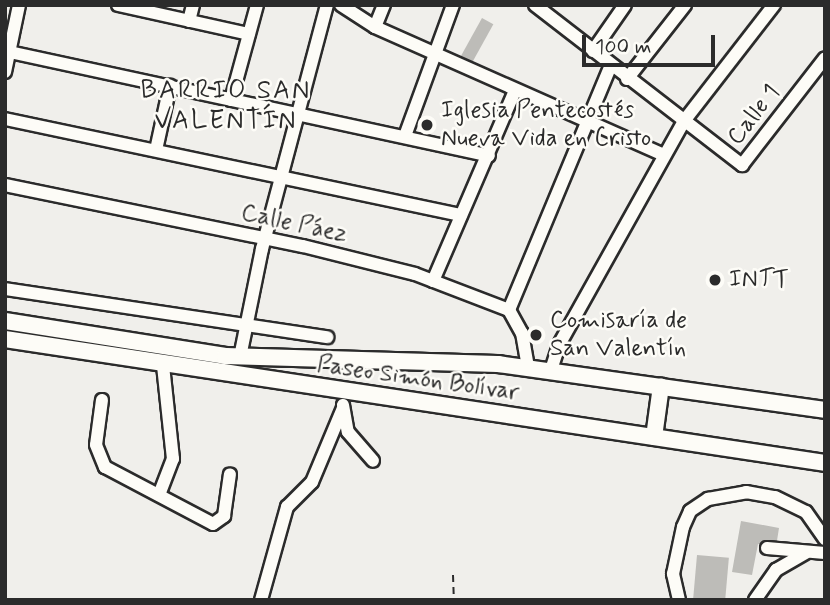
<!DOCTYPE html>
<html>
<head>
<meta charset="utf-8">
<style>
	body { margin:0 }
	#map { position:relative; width:830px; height:605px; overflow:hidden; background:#f0efeb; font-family:Mynerve,sans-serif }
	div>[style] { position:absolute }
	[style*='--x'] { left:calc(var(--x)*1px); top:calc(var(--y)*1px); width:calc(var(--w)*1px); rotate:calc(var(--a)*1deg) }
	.building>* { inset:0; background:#bdbcb8; transform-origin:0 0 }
	.path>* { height:2px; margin-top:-1px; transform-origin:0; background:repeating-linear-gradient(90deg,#2b2b2b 0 7px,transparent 0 12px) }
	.roads { filter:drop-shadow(2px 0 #2b2b2b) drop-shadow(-2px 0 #2b2b2b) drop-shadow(0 2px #2b2b2b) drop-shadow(0 -2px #2b2b2b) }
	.minor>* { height:12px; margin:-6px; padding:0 6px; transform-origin:6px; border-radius:6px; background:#fdfcf7 }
	.major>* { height:16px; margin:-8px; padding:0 8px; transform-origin:8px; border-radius:8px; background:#fdfcf7 }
	.dots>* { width:19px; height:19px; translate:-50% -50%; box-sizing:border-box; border:4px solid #fdfcf7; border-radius:50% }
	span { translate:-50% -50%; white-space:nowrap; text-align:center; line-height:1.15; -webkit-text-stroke:5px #fdfcf7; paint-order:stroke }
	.poi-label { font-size:24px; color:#2b2b2b }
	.left { translate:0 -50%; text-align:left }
	.street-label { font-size:24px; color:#2b2b2b }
	.neighbourhood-label { font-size:26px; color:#2b2b2b; letter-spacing:2px }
	.frame { position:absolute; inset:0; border:7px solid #2b2b2b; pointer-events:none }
	.scale { position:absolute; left:582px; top:35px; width:133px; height:32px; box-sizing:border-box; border:4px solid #2b2b2b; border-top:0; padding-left:9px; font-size:21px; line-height:24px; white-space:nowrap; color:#2b2b2b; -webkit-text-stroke:5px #fdfcf7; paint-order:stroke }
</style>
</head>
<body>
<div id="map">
	<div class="building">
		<div style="left:482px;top:18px;width:13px;height:48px;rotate:29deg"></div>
		<div style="clip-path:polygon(741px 521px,779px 528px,776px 547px,758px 544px,752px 575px,732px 572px)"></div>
		<div style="left:697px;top:555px;width:32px;height:45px;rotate:5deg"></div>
	</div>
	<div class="path">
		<div style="--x:453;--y:575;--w:25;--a:88"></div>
	</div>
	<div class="roads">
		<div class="minor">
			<div style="--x:118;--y:5;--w:134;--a:12.5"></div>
			<div style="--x:341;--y:5;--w:40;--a:32.9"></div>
			<div style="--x:375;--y:27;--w:316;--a:23.9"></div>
			<div style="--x:535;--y:5;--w:262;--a:37.7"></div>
			<div style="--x:742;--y:165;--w:135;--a:-52.2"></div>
			<div style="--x:189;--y:21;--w:16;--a:-76"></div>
			<div style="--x:375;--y:27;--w:24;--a:-68"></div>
			<div style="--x:5;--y:51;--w:495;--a:12.2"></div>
			<div style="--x:593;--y:51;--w:56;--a:-55.2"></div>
			<div style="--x:5;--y:72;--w:68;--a:-78.2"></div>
			<div style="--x:627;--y:79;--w:94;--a:-51.9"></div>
			<div style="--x:231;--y:100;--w:98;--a:-74.7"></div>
			<div style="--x:5;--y:119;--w:466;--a:11.9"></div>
			<div style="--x:405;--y:136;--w:140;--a:-69.9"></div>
			<div style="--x:156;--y:150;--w:66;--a:-77.7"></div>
			<div style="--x:5;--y:185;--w:304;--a:11.6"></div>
			<div style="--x:303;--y:246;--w:115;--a:14"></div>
			<div style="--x:415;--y:274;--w:101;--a:21"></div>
			<div style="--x:509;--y:310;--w:26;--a:61"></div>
			<div style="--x:522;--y:333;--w:35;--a:80"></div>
			<div style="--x:433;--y:281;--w:207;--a:-66.7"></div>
			<div style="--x:5;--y:289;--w:326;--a:8.5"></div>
			<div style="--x:509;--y:310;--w:265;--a:-67.4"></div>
			<div style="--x:240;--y:357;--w:110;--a:-78.5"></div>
			<div style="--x:262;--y:249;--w:253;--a:-75.1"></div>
			<div style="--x:551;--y:370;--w:28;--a:-72"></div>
			<div style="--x:560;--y:343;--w:254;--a:-60.8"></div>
			<div style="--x:684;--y:121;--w:147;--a:-52.2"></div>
			<div style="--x:102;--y:400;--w:45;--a:97.6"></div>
			<div style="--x:96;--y:445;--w:24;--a:68"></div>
			<div style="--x:105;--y:467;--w:122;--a:27.8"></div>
			<div style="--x:213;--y:524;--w:14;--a:-36"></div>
			<div style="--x:224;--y:516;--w:42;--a:-81.9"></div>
			<div style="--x:343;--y:405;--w:27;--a:80"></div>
			<div style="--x:348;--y:432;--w:38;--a:49"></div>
			<div style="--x:159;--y:495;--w:39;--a:-69"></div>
			<div style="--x:173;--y:459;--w:95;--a:-96.1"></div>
			<div style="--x:767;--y:548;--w:58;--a:4.9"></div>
			<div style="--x:261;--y:600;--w:97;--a:-74.4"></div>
			<div style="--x:287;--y:507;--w:35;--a:-45"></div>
			<div style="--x:312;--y:482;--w:80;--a:-67.3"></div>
			<div style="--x:679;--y:600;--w:27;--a:-103"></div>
			<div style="--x:673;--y:574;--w:48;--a:-78"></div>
			<div style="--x:683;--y:527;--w:17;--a:-66"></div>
			<div style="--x:690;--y:511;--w:22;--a:-34"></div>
			<div style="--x:708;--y:499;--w:39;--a:-10"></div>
			<div style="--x:746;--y:492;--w:29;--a:10"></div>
			<div style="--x:775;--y:497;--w:34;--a:26"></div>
			<div style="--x:806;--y:512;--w:33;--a:55"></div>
			<div style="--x:755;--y:600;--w:37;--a:-55"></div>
			<div style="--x:776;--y:570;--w:34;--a:-30"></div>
		</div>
		<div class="major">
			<div style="--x:5;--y:321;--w:223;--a:9"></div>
			<div style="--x:225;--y:356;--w:273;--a:1.7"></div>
			<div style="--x:498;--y:364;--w:330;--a:8"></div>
			<div style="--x:5;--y:339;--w:829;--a:8.6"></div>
			<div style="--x:654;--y:437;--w:51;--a:-82.2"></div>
		</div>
	</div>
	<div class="dots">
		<div style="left:427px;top:125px;background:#2b2b2b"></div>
		<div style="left:715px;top:280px;background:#2b2b2b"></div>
		<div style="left:536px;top:335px;background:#2b2b2b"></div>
	</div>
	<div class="poi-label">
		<span class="left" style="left:441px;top:125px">Iglesia Pentecostés<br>Nueva Vida en Cristo</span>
		<span class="left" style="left:729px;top:280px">INTT</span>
		<span class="left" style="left:550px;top:335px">Comisaría de<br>San Valentín</span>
	</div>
	<div class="street-label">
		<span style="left:754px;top:115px;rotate:-52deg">Calle 1</span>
		<span style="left:294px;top:224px;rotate:12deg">Calle Páez</span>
		<span style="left:418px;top:379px;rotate:8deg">Paseo Simón Bolívar</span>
	</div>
	<div class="neighbourhood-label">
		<span style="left:226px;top:107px">BARRIO SAN<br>VALENTÍN</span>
	</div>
	<div class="frame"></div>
	<div class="scale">100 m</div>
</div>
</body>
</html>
